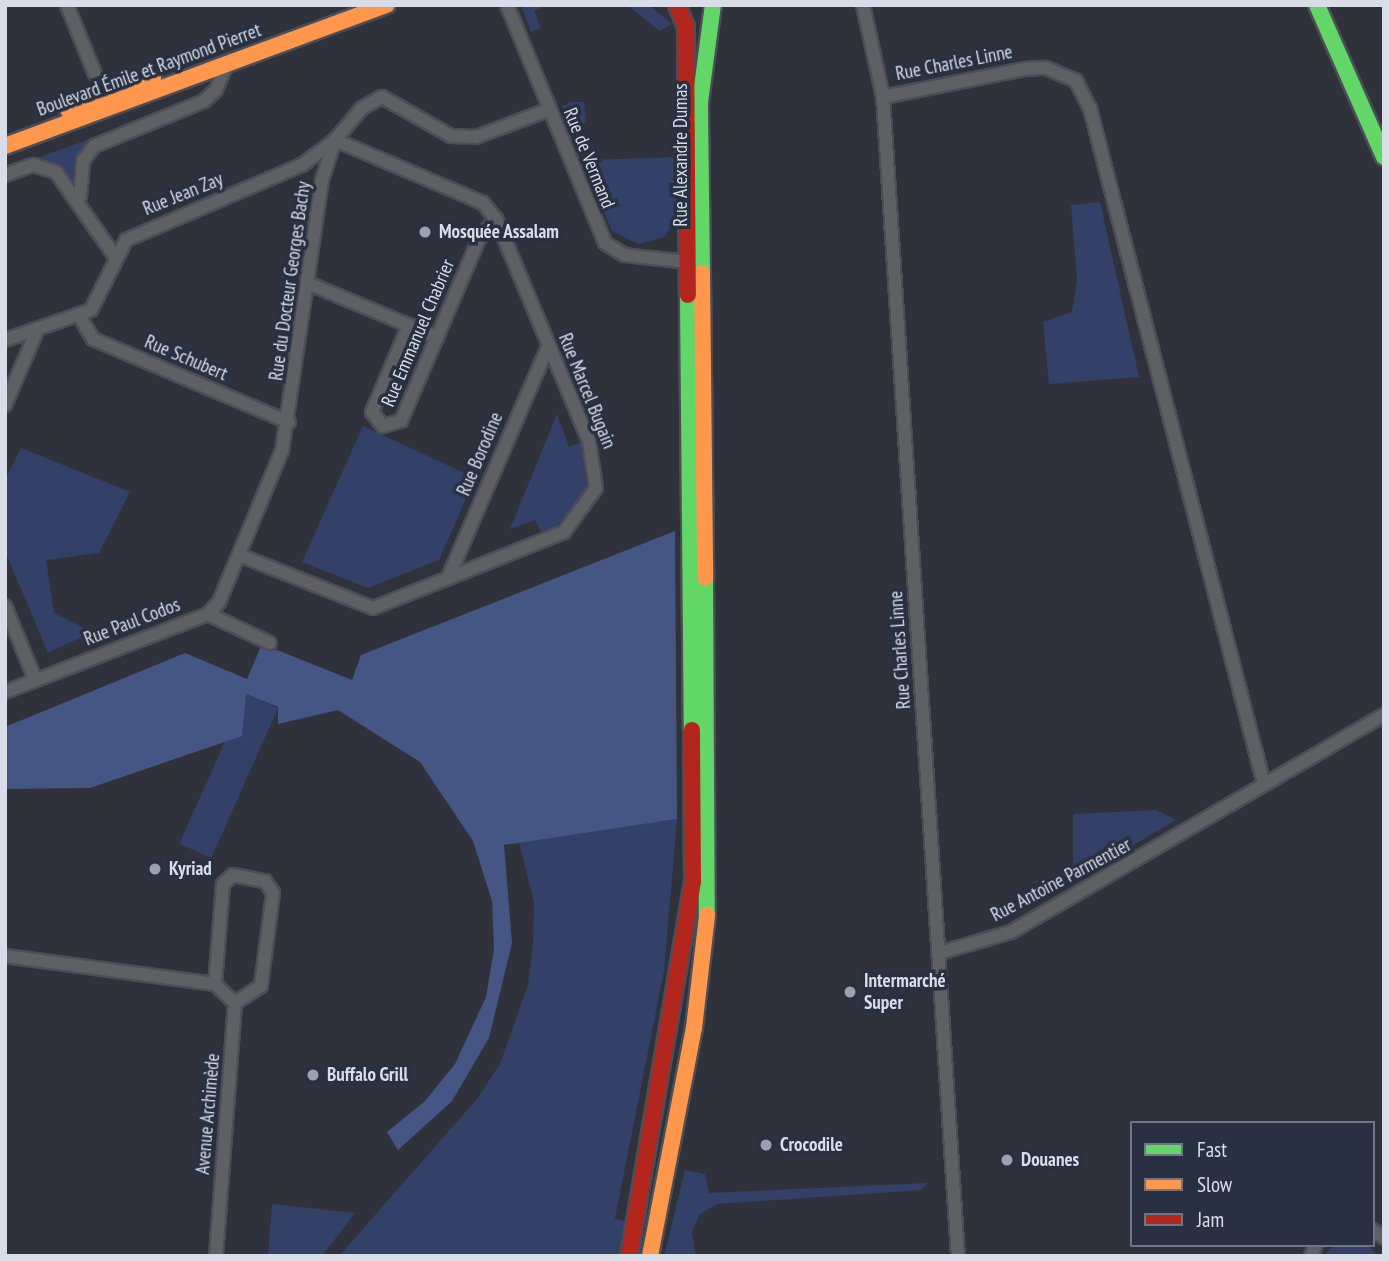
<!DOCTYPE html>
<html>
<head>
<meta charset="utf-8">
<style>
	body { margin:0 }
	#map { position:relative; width:1389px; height:1261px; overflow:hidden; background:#2f323b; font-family:"PT Sans Narrow",sans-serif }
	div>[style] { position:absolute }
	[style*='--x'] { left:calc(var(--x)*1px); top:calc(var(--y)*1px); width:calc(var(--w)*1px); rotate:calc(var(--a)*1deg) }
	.green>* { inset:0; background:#334168; transform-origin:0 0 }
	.forest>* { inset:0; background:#455685 }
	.roads { filter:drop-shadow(2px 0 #4b4e56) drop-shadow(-2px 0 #4b4e56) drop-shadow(0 2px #4b4e56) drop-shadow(0 -2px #4b4e56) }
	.street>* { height:12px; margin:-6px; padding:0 6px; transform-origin:6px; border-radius:6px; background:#5f6064 }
	.fast>* { height:16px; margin:-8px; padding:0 8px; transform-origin:8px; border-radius:8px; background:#63d668 }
	.slow>* { height:16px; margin:-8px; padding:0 8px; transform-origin:8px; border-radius:8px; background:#ff974d }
	.jam>* { height:16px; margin:-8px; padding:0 8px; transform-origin:8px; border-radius:8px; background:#b3261e }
	.dots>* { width:19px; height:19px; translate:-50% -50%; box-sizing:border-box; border:4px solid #293041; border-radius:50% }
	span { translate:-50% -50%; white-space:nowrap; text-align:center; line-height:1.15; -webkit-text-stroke:7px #293041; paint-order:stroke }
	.street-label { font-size:19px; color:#d8dde8 }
	.poi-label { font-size:19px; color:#d8dde8; font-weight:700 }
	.left { translate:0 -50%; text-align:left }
	.frame { position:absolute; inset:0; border:7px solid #d8dde8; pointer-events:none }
	.legend { position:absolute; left:1130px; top:1121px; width:245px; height:126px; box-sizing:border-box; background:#293041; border:2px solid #6f7584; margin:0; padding:9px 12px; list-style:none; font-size:21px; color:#d8dde8 }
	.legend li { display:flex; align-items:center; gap:14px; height:35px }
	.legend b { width:35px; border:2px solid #6f7584 }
</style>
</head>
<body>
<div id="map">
	<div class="green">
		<div style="clip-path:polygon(521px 5px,547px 5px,534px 11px,541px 28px,531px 32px)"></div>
		<div style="clip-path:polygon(627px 5px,649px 5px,672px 24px,660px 31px)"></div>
		<div style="clip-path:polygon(570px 102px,584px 102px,586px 122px,579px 126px,591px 160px,677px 157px,677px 219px,664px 237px,639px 244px,612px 231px,562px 107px)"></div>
		<div style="clip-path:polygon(101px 135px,80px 156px,73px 179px,52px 163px,29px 161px)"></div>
		<div style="clip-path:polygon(1100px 202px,1139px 377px,1049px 384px,1043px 322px,1072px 312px,1077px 280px,1071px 205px)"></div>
		<div style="clip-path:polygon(557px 414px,569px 447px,583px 441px,587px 493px,553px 529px,542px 533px,535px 520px,510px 529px)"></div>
		<div style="clip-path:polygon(363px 426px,475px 478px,439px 560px,368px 588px,302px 562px)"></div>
		<div style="clip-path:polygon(21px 448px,130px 492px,99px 553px,46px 560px,54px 613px,92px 632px,48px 653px,5px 551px,5px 480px)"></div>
		<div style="left:246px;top:694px;width:35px;height:164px;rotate:24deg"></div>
		<div style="clip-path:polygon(1156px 810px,1176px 820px,1073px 880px,1073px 814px)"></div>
		<div style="clip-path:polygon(677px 819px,664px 971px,615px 1218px,626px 1222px,619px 1256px,339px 1256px,477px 1099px,500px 1064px,528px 985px,533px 944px,534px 902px,519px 842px)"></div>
		<div style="clip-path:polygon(685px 1170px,705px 1174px,709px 1193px,928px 1183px,921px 1190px,717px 1204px,700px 1214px,692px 1232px,696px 1256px,664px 1256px)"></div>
		<div style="clip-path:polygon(272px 1204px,355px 1213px,322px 1256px,268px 1256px)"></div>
		<div style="clip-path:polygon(1334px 1245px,1369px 1245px,1378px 1256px,1324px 1256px)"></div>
	</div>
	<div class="forest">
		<div style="clip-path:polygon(675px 531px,677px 819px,504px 845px,512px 943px,489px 1038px,452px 1101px,398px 1150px,387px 1132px,425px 1101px,455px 1064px,486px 997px,494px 949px,492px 901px,473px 841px,420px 762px,338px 710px,278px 724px,278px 707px,246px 694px,242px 736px,90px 788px,5px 789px,5px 727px,185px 653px,247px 679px,262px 644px,352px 680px,361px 655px)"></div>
	</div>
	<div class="roads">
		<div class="street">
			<div style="--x:67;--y:5;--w:74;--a:67.9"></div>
			<div style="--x:507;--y:5;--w:257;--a:67.6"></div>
			<div style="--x:605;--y:243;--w:22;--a:32"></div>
			<div style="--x:624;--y:255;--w:64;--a:6.2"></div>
			<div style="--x:863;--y:5;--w:94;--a:77.7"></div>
			<div style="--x:883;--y:97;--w:1161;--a:86.3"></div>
			<div style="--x:883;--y:97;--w:144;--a:-11.2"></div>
			<div style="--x:1024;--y:69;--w:22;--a:-3"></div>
			<div style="--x:1046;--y:68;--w:33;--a:23"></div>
			<div style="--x:1076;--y:81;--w:30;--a:63"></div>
			<div style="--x:1090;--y:108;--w:698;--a:75.57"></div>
			<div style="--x:5;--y:175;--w:30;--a:-20"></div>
			<div style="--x:33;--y:165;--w:24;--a:17"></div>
			<div style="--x:56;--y:172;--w:101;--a:55.1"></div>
			<div style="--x:80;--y:197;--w:36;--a:-85"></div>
			<div style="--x:83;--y:161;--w:19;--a:-54"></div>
			<div style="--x:94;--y:146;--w:119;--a:-22.2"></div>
			<div style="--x:204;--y:101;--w:16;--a:-43"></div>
			<div style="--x:216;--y:90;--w:29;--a:-68"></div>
			<div style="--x:310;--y:284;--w:138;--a:22.7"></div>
			<div style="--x:80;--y:317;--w:26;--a:59"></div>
			<div style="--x:93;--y:339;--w:213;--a:23"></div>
			<div style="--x:409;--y:325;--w:95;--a:113"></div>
			<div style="--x:372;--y:412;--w:18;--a:52"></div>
			<div style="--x:383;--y:426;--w:19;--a:-16"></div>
			<div style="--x:401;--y:421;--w:198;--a:-66.8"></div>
			<div style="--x:479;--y:239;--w:26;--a:-50"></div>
			<div style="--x:5;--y:340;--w:91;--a:-19.2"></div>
			<div style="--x:91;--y:310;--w:78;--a:-63.4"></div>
			<div style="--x:126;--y:240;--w:191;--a:-23.1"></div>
			<div style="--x:302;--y:165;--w:41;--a:-37.1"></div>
			<div style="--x:5;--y:405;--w:78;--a:-66.7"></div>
			<div style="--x:239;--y:555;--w:144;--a:21.6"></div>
			<div style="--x:373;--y:608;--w:206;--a:-21.7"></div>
			<div style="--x:564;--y:532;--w:54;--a:-54"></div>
			<div style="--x:596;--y:488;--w:48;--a:-98.5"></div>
			<div style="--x:589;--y:441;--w:241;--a:-112.7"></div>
			<div style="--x:496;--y:219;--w:21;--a:-129"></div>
			<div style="--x:483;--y:203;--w:161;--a:-156.9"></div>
			<div style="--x:448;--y:578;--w:254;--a:-66.6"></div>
			<div style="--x:5;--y:606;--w:79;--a:67.7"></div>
			<div style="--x:208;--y:614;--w:68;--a:25.1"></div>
			<div style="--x:5;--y:692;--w:217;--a:-21"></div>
			<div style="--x:208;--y:614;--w:16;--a:-47"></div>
			<div style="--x:219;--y:602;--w:164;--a:-67.4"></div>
			<div style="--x:282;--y:451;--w:274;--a:-81.6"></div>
			<div style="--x:322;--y:180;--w:42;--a:-72"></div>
			<div style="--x:335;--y:140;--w:42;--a:-49.8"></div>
			<div style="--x:362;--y:108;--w:23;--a:-29"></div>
			<div style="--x:382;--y:97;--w:79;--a:29.5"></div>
			<div style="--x:451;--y:136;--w:25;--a:2"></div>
			<div style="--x:476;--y:137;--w:77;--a:-20.6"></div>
			<div style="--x:939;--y:953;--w:75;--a:-16.3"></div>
			<div style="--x:1011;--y:932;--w:432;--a:-30.2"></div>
			<div style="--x:5;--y:956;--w:212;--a:7.6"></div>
			<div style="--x:215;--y:984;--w:28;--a:44"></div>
			<div style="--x:235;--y:1003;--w:254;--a:94.3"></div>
			<div style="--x:215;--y:984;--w:100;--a:-85.4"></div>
			<div style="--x:223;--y:884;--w:13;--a:-42"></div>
			<div style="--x:233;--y:875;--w:33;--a:11"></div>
			<div style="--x:265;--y:881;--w:14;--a:56"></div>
			<div style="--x:273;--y:893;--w:94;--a:97.4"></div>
			<div style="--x:261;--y:986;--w:31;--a:147"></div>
			<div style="--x:1373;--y:1230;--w:14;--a:36"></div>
			<div style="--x:1311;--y:1256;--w:12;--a:-66"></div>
		</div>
		<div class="fast">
			<div style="--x:1317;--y:5;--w:166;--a:66.2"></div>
			<div style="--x:702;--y:273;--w:171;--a:-90.7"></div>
			<div style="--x:700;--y:102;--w:98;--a:-82.4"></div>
			<div style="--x:688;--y:295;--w:435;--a:89.5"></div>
			<div style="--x:705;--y:578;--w:337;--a:89.7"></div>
		</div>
		<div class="slow">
			<div style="--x:68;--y:110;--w:91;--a:-20.6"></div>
			<div style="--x:5;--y:146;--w:407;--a:-20.3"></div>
			<div style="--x:702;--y:273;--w:305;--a:89.4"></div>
			<div style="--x:650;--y:1256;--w:232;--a:-79.1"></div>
			<div style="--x:694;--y:1028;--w:114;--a:-83.4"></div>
		</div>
		<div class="jam">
			<div style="--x:677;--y:5;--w:24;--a:68"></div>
			<div style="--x:686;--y:27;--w:268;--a:89.6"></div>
			<div style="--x:629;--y:1256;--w:380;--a:-80.3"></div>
			<div style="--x:693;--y:881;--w:151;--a:-90.4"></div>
		</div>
	</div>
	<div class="dots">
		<div style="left:425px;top:232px;background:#9da1ab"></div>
		<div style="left:155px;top:869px;background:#9da1ab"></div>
		<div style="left:850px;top:992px;background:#9da1ab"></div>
		<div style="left:313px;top:1075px;background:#9da1ab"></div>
		<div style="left:766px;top:1145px;background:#9da1ab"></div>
		<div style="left:1007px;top:1160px;background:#9da1ab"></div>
	</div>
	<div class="street-label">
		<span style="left:954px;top:63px;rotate:-11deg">Rue Charles Linne</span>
		<span style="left:149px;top:70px;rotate:-20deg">Boulevard Émile et Raymond Pierret</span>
		<span style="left:681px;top:155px;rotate:-90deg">Rue Alexandre Dumas</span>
		<span style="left:589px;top:158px;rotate:68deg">Rue de Vermand</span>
		<span style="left:183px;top:194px;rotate:-22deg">Rue Jean Zay</span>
		<span style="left:290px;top:281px;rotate:-82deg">Rue du Docteur Georges Bachy</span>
		<span style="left:418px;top:333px;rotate:-67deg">Rue Emmanuel Chabrier</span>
		<span style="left:186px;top:358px;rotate:23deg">Rue Schubert</span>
		<span style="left:587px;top:391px;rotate:68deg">Rue Marcel Bugain</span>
		<span style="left:480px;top:454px;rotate:-67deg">Rue Borodine</span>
		<span style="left:132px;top:622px;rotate:-21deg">Rue Paul Codos</span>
		<span style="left:900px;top:650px;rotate:-94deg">Rue Charles Linne</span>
		<span style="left:1061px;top:880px;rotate:-28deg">Rue Antoine Parmentier</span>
		<span style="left:208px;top:1114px;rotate:-85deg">Avenue Archimède</span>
	</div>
	<div class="poi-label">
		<span class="left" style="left:439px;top:232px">Mosquée Assalam</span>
		<span class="left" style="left:169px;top:869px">Kyriad</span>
		<span class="left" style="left:864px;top:992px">Intermarché<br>Super</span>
		<span class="left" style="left:327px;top:1075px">Buffalo Grill</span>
		<span class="left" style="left:780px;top:1145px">Crocodile</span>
		<span class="left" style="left:1021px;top:1160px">Douanes</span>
	</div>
	<div class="frame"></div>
	<ul class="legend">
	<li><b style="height:9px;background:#63d668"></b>Fast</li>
	<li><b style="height:9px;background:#ff974d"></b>Slow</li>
	<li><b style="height:9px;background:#b3261e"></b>Jam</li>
	</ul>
</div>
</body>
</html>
